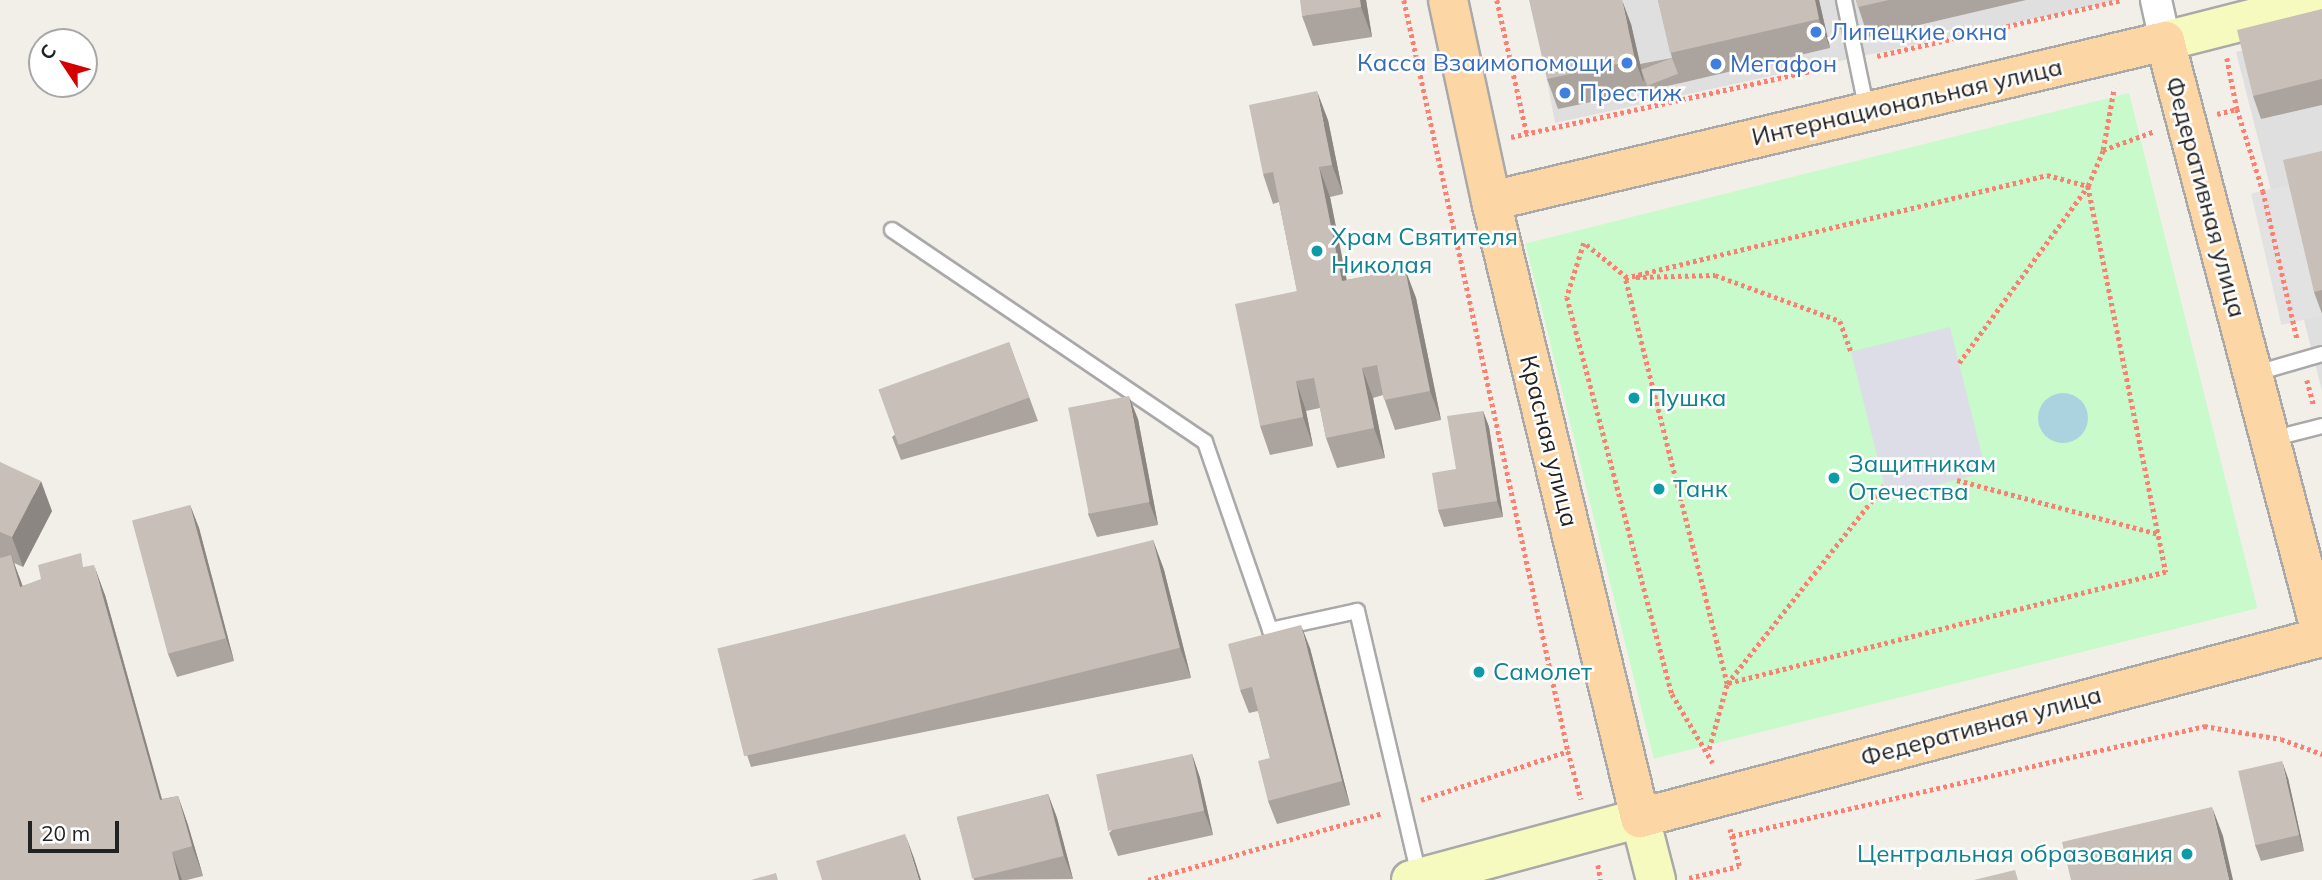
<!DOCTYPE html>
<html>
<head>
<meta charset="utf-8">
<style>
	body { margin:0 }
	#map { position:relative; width:2322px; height:880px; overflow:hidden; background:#f2efe9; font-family:Mulish,sans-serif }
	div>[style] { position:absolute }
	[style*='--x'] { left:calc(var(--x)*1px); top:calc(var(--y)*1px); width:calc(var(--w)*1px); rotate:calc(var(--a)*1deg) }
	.residential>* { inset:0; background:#e0dfdf }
	.park>* { inset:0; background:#c8facc; transform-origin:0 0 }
	.parking>* { inset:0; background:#e2e2e2; transform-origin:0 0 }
	.plaza>* { inset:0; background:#dddde8; transform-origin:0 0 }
	.water>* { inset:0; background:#aad3df }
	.round { border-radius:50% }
	.path>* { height:4.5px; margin-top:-2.25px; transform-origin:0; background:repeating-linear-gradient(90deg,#fa8072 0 3.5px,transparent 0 7px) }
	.roads { filter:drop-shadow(2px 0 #a9a9a9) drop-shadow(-2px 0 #a9a9a9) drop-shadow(0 2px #a9a9a9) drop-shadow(0 -2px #a9a9a9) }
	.service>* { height:14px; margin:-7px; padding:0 7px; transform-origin:7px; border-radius:7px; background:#fff }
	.minor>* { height:30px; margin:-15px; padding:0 15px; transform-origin:15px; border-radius:15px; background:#fff }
	.secondary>* { height:38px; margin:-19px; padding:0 19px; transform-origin:19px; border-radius:19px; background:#f7fabf }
	.primary>* { height:38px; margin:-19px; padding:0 19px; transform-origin:19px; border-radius:19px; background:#fcd6a4 }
	.wall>* { inset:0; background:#aba49e }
	.shaded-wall>* { inset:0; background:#8b8681 }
	.building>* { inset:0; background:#c7bfb8; transform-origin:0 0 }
	.dots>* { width:19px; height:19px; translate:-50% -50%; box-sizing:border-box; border:4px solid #fff; border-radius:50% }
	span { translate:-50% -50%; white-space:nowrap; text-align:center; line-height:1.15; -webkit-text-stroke:5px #fff; paint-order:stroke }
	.shop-label { font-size:24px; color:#366cbe }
	.left { translate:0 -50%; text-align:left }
	.right { translate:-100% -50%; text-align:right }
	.street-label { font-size:24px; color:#222 }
	.culture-label { font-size:24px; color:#0d838f }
	.north { position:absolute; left:28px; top:28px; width:70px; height:70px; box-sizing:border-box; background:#fff; border:2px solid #a7a7a7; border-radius:50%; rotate:306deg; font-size:19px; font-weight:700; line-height:28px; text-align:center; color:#222 }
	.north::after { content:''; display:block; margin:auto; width:24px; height:32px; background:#d40000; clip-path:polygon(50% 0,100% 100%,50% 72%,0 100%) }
	.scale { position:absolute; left:28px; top:821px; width:91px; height:32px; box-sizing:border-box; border:4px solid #222; border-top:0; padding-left:9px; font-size:21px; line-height:24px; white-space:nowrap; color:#222; -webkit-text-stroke:5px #fff; paint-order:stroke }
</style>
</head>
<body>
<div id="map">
	<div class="residential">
		<div style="clip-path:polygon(1532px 0,2120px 0,1555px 123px)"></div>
		<div style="clip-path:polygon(2322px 31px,2322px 391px,2236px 52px)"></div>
	</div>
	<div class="park">
		<div style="left:2129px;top:93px;width:531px;height:622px;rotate:76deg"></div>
	</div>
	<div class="parking">
		<div style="left:2292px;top:184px;width:135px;height:42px;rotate:77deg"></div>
	</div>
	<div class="plaza">
		<div style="left:1950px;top:327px;width:150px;height:102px;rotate:76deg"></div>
	</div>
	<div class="water">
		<div class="round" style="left:2038px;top:393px;width:50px;height:50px"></div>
	</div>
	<div class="path">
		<div style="--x:1404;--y:0;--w:769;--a:77.68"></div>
		<div style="--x:1497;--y:0;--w:137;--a:77.4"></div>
		<div style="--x:1877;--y:56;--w:251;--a:-12.9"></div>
		<div style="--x:2227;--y:58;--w:52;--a:78.9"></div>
		<div style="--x:2217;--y:114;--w:21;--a:-14"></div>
		<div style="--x:2237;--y:109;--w:86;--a:72.4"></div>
		<div style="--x:2263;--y:191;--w:151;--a:77"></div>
		<div style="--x:1511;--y:137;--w:335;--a:-12.4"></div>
		<div style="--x:2103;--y:150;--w:55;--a:-20.1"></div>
		<div style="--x:2047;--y:175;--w:42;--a:15"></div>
		<div style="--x:2088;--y:186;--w:394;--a:78.6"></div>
		<div style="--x:2166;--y:572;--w:453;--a:165.7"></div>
		<div style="--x:1727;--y:684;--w:419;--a:-104.1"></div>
		<div style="--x:1625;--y:278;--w:434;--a:-13.7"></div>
		<div style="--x:1636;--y:277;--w:79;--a:-1.5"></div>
		<div style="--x:1715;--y:275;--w:133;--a:20.2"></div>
		<div style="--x:1840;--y:321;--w:32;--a:70"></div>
		<div style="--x:1627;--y:278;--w:55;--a:-140.9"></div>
		<div style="--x:1584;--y:243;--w:57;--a:107.5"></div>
		<div style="--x:1567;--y:297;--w:411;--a:75.2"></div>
		<div style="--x:1672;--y:694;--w:80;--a:59.3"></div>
		<div style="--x:1959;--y:363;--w:219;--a:-53.9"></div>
		<div style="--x:2088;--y:186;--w:39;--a:-67"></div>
		<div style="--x:2103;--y:150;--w:63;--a:-79.9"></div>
		<div style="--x:2307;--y:380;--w:27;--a:75"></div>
		<div style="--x:1957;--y:480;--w:208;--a:15"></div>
		<div style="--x:1709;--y:749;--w:67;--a:-74.5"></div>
		<div style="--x:1727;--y:684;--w:253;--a:-51.7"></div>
		<div style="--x:1421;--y:800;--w:155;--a:-18.4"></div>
		<div style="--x:1568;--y:751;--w:50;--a:74.8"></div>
		<div style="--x:1732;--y:836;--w:485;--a:-13.1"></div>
		<div style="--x:2204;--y:726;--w:78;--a:9.6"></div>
		<div style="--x:2281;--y:739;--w:44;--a:20.1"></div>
		<div style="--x:1598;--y:865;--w:15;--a:79"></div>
		<div style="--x:1689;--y:878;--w:51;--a:-13.5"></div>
		<div style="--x:1739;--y:866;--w:38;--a:-104"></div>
		<div style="--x:1148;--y:880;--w:244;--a:-15.9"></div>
	</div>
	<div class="roads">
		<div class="service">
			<div style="--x:1844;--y:0;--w:113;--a:78.3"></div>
			<div style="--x:892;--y:230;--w:378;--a:34.1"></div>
			<div style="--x:1205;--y:442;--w:199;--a:70.9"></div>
			<div style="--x:1270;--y:630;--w:89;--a:-12.3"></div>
			<div style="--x:1357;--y:611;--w:272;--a:76.8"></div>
			<div style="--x:2253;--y:374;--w:72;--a:-16.2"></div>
			<div style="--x:2271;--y:439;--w:53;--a:-14.3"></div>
		</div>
		<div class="minor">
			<div style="--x:2156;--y:0;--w:42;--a:77.6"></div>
		</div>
		<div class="secondary">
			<div style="--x:2165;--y:41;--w:162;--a:-14.3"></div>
			<div style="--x:1411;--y:880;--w:237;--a:-15.1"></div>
			<div style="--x:1640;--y:818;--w:64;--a:75.5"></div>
		</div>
		<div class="primary">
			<div style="--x:1448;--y:0;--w:206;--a:77.9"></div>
			<div style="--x:1491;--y:201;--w:635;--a:76.42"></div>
			<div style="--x:1640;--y:818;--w:706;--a:-14.86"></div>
			<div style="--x:1491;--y:201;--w:693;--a:-13.35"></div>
			<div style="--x:2165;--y:41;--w:616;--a:75.24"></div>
		</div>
	</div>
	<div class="wall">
		<div style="clip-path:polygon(1366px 0,1372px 37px,1313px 46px,1302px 16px)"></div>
		<div style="clip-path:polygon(1658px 0,1819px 0,1830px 48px,1681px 83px,1558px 109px,1547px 79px,1631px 24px,1640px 64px,1672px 58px)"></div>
		<div style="clip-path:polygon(1856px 0,2026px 0,1868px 37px)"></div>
		<div style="clip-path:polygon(2322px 9px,2322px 105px,2261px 119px,2253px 96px)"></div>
		<div style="clip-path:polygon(1328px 120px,1343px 194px,1330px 197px,1346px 280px,1405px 269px,1416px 298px,1441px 420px,1395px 430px,1383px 395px,1373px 398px,1385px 458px,1337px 468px,1326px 438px,1320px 408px,1306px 411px,1313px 446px,1270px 455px,1260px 426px,1297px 291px,1279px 202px,1273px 204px,1263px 174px)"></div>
		<div style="clip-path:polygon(2322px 151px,2322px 314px,2314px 292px)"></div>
		<div style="clip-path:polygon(1009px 342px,1038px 421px,901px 460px,892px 437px)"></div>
		<div style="clip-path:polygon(1483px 411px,1489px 427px,1503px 517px,1444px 527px,1438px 510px,1456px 469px)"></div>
		<div style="clip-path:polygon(1138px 419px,1158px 525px,1097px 537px,1088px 514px)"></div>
		<div style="clip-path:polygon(0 462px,52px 511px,23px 567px,14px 563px,22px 586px,86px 567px,105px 595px,162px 799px,178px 796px,188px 825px,203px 876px,187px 880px,0 880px)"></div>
		<div style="clip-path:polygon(190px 505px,199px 528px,234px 661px,177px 677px,168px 654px)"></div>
		<div style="clip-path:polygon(1153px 540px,1164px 570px,1191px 678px,751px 767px,741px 737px)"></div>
		<div style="clip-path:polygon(1310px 648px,1350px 805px,1277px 824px,1268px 801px,1270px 758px,1258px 711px,1249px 713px,1240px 690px)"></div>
		<div style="clip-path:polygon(1192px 754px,1200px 778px,1213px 835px,1118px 856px,1109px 833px)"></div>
		<div style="clip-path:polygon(2288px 778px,2304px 851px,2261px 861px,2255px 845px)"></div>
		<div style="clip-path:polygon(1048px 794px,1057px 818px,1073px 879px,974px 880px,957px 818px)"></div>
	</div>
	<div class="shaded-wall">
		<div style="clip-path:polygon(1360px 0,1366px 0,1372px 37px,1361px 7px)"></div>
		<div style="clip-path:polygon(1622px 0,1631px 24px,1644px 81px,1643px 81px,1635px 60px)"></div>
		<div style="clip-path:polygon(1815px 0,1819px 0,1830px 48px,1819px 19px)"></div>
		<div style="clip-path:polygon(1317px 91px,1328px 120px,1343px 194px,1332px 165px)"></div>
		<div style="clip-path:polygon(1319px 167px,1330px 197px,1353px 311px,1342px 281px)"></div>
		<div style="clip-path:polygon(1405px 269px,1416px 298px,1441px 420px,1430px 391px)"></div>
		<div style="clip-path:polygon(1362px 368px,1373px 398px,1385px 458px,1374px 428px)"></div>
		<div style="clip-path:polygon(1296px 381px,1306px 411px,1313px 446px,1303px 417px)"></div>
		<div style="clip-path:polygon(1129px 396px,1138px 419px,1158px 525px,1149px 502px)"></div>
		<div style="clip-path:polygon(1483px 411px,1489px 427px,1503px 517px,1497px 501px)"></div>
		<div style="clip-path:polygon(41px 481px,52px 511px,23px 567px,12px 537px)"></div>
		<div style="clip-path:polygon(190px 505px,199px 528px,234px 661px,226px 638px)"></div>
		<div style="clip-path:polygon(1153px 540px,1164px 570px,1191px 678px,1180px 648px)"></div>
		<div style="clip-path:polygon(11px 555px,22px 584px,31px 616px,20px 587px)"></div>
		<div style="clip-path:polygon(94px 565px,105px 595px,170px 829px,160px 800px)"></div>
		<div style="clip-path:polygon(1301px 625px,1310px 648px,1350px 805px,1342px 781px)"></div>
		<div style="clip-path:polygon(1192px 754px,1200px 778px,1213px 835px,1204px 811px)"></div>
		<div style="clip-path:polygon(2282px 761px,2288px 778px,2304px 851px,2299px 835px)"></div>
		<div style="clip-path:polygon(1048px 794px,1057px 818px,1073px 879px,1064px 856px)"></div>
		<div style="clip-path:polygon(178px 796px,188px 825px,203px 876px,192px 846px)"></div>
		<div style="clip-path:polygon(2212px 807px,2223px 836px,2233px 880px,2229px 880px)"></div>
		<div style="clip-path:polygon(905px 834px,914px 858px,921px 880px,919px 880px)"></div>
		<div style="clip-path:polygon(172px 852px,182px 880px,179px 880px)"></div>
	</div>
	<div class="building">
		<div style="clip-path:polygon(1300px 0,1360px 0,1361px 7px,1302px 16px)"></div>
		<div style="clip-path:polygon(1529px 0,1622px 0,1635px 60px,1547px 79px)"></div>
		<div style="clip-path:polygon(1658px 0,1815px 0,1819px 19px,1670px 53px)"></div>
		<div style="clip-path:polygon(1856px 0,1889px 0,1858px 7px)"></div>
		<div style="clip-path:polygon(2322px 9px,2322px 79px,2253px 96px,2237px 30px)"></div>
		<div style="left:1672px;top:58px;width:17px;height:33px;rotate:69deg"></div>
		<div style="clip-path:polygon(1317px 91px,1332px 165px,1319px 167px,1342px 281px,1405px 269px,1430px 391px,1384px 400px,1377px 365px,1362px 368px,1374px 428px,1326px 438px,1314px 378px,1296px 381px,1303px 417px,1260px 426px,1235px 304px,1297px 291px,1273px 172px,1263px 174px,1249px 105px)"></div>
		<div style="clip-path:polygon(2322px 151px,2322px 290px,2314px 292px,2283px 160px)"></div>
		<div style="left:1009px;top:342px;width:59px;height:139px;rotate:70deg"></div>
		<div style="left:1129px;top:396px;width:108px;height:62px;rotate:79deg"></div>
		<div style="clip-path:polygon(1483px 411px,1497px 501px,1438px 510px,1432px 473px,1456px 469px,1447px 416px)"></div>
		<div style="clip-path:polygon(0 462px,41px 481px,12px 537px,0 532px)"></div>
		<div style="left:190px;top:505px;width:138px;height:60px;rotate:75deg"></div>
		<div style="left:1153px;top:540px;width:111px;height:449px;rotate:76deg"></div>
		<div style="clip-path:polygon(81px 553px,83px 567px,94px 565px,160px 800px,178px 796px,192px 846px,172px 852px,179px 880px,0 880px,0 558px,11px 555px,20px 587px,41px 579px,38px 565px)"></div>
		<div style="clip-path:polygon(1301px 625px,1342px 781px,1268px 801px,1258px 761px,1270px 758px,1252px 687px,1240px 690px,1228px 644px)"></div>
		<div style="left:1192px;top:754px;width:58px;height:98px;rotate:78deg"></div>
		<div style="left:2282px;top:761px;width:76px;height:45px;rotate:77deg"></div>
		<div style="left:1048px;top:794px;width:64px;height:94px;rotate:76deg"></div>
		<div style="clip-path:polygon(2212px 807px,2229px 880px,2071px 880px,2062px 842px)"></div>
		<div style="clip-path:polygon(905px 834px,919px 880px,822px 880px,816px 861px)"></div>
		<div style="clip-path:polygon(2015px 870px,2018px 880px,1974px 880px)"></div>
		<div style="clip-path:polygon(776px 873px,778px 880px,751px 880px)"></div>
	</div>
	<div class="dots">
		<div style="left:1816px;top:32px;background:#3f7fe0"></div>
		<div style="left:1627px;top:63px;background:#3f7fe0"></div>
		<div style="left:1716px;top:64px;background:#3f7fe0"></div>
		<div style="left:1565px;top:93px;background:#3f7fe0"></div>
		<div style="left:1317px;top:251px;background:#0f9aa8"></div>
		<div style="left:1634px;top:398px;background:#0f9aa8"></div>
		<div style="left:1834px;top:478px;background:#0f9aa8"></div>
		<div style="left:1659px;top:489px;background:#0f9aa8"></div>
		<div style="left:1479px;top:672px;background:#0f9aa8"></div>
		<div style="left:2187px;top:854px;background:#0f9aa8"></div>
	</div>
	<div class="shop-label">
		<span class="left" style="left:1830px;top:32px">Липецкие окна</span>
		<span class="right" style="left:1613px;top:63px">Касса Взаимопомощи</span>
		<span class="left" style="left:1730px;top:64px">Мегафон</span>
		<span class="left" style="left:1579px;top:93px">Престиж</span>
	</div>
	<div class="street-label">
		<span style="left:1907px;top:102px;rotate:-13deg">Интернациональная улица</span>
		<span style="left:2206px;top:197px;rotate:75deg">Федеративная улица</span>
		<span style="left:1549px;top:441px;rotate:76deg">Красная улица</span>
		<span style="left:1981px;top:726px;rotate:-15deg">Федеративная улица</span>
	</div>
	<div class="culture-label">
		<span class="left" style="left:1331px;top:251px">Храм Святителя<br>Николая</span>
		<span class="left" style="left:1648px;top:398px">Пушка</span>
		<span class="left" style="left:1848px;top:478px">Защитникам<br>Отечества</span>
		<span class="left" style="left:1673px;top:489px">Танк</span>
		<span class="left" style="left:1493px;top:672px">Самолет</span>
		<span class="right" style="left:2173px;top:854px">Центральная образования</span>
	</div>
	<div class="north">С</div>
	<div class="scale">20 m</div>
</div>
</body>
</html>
